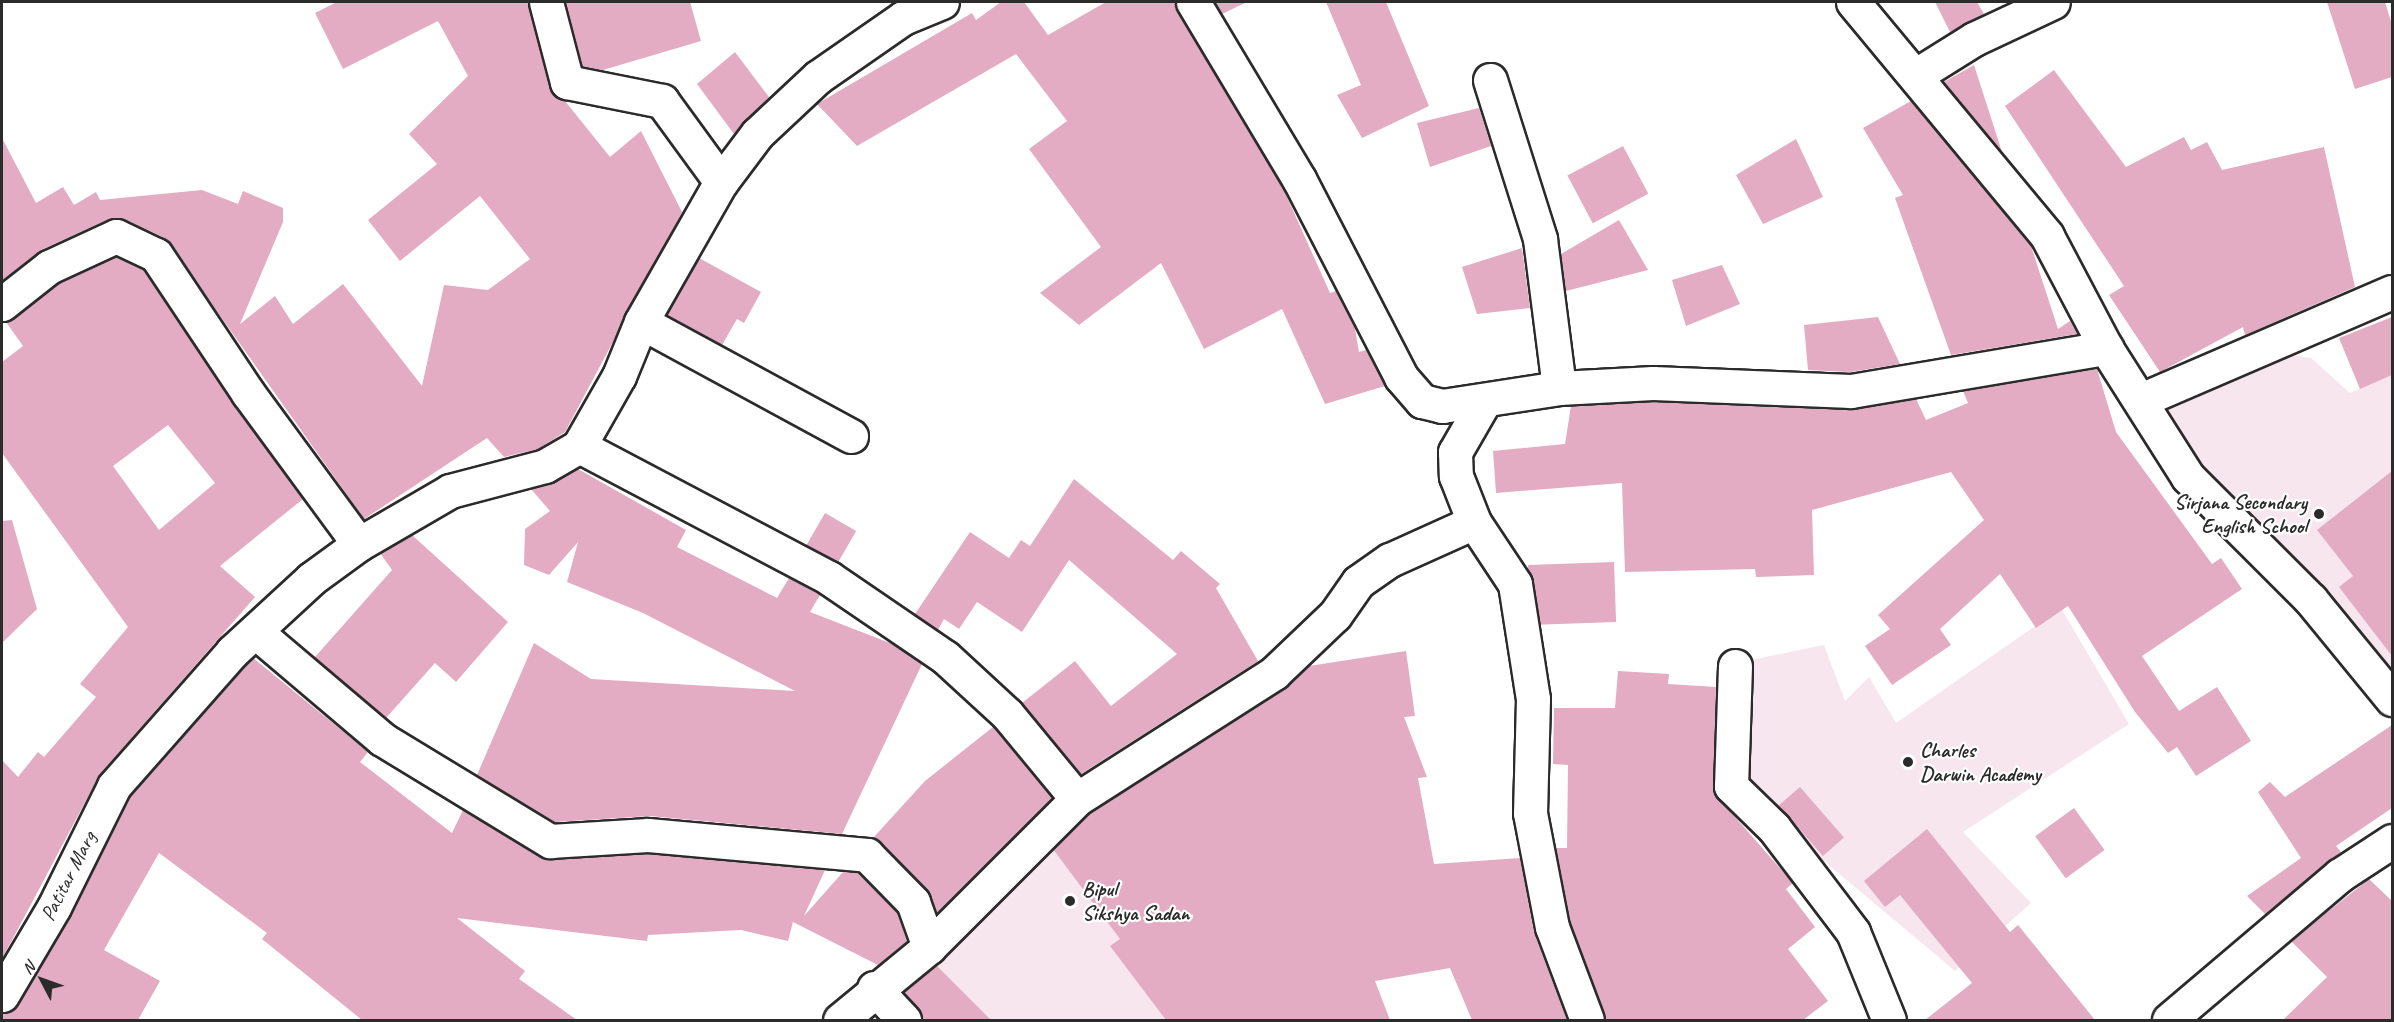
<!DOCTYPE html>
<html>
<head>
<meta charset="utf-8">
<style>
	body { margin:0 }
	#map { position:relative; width:2394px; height:1022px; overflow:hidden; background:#fff; font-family:Caveat,sans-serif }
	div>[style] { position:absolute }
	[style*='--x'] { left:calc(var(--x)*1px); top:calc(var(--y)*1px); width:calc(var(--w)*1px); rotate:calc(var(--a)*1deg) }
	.built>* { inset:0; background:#f7e6ed }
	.building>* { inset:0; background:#e3acc3; transform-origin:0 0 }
	.roads { filter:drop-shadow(2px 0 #2b2b2b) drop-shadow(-2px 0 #2b2b2b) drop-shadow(0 2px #2b2b2b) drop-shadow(0 -2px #2b2b2b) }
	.minor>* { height:33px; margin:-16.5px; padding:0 16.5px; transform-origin:16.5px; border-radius:16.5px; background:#fff }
	.dots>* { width:16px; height:16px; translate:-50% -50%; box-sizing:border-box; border:3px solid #fff; border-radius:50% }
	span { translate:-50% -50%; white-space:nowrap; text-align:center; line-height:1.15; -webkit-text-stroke:4.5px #fff; paint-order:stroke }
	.poi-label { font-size:21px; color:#2b2b2b; font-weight:700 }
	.right { translate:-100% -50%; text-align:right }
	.left { translate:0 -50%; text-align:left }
	.street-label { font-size:21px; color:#2b2b2b }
	.frame { position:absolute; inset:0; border:3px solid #2b2b2b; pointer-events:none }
	.north { position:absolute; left:12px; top:950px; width:60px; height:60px; -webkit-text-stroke:4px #fff; paint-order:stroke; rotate:311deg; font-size:16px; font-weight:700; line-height:24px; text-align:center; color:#2b2b2b }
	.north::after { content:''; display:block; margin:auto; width:21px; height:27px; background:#2b2b2b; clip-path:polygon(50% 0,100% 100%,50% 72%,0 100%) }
</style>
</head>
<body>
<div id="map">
	<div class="built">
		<div style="clip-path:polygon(2292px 355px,2311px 358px,2350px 393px,2392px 375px,2392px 700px,2180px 435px,2165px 406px)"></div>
		<div style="clip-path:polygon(2061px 608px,2129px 724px,1963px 832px,2031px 903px,1955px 971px,1750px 799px,1731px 664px,1824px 645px,1845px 701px,1869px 677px,1896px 723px)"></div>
		<div style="clip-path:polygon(1085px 804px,1229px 1020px,914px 1020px,894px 997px)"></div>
	</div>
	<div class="building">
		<div style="clip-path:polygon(337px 2px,528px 2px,554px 95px,565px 101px,610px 157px,641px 131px,682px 212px,565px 432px,538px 449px,504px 457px,487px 438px,364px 519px,165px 238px,124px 219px,109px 219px,41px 250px,2px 281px,2px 138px,36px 203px,63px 187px,74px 205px,96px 192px,100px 200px,202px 190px,238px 204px,243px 191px,283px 208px,283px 222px,240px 324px,275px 296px,293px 324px,343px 284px,422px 386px,444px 285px,488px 290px,530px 259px,480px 196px,400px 261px,368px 220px,437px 164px,409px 134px,468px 76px,438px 21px,343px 69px,315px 13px)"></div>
		<div style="clip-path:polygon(565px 2px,690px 2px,701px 41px,603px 70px,582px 66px)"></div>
		<div style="clip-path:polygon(1001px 2px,1024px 2px,1048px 35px,1106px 2px,1174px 2px,1283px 188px,1330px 293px,1336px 291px,1355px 329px,1359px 352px,1366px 350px,1385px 386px,1325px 404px,1282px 309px,1204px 349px,1161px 263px,1079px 325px,1040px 293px,1101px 247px,1029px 149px,1067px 121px,1016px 54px,857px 146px,817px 104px,972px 13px,976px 20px)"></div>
		<div style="clip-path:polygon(1215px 2px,1247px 2px,1222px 14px)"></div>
		<div style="clip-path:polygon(1326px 2px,1386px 2px,1429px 106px,1362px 138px,1337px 95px,1361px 85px)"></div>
		<div style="clip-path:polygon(1935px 2px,1977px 2px,1984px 14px,1950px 32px)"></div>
		<div style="clip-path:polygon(2327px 2px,2385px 2px,2392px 25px,2392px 77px,2355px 89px)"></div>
		<div style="clip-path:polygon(735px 52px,769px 97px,734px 134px,697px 84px)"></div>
		<div style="clip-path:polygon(1974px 65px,2002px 152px,1944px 82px)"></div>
		<div style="clip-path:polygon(2054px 70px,2126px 167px,2184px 137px,2191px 150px,2207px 142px,2222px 170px,2324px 147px,2355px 287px,2245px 335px,2243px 327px,2160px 372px,2109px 295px,2124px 286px,2005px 106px)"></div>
		<div style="clip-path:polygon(1911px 101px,2031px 246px,2058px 329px,2070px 321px,2077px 334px,1951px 355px,1895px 198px,1903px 195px,1863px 128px)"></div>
		<div style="clip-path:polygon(1479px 108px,1491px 146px,1430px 167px,1417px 123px)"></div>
		<div style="clip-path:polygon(1796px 139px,1823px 197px,1763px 224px,1736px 175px)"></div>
		<div style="left:1623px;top:146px;width:54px;height:63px;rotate:62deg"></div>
		<div style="clip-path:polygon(1619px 220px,1648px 270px,1566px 291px,1561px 254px)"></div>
		<div style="clip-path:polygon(1522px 248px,1530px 308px,1477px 314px,1462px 267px)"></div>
		<div style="clip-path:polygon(evenodd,116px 257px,143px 270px,303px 499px,220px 566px,255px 597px,100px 774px,2px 959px,2px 760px,18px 777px,38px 752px,44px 757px,96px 697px,80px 684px,128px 627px,2px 453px,2px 362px,23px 346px,6px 322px,59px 283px,116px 257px,168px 425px,215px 483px,159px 530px,113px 466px,168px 425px)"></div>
		<div style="clip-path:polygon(699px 258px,761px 292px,744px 323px,737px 319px,722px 345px,667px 315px)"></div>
		<div style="clip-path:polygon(1722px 265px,1740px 304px,1686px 326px,1672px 280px)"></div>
		<div style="clip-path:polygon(1878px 317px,1900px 364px,1850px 372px,1808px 370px,1804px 325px)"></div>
		<div style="clip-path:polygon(2392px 317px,2392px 375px,2360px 389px,2339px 338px)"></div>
		<div style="clip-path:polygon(2097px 369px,2116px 432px,2212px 564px,2221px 558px,2242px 589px,2142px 656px,2179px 711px,2217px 687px,2251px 741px,2196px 776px,2177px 747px,2168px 753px,2135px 712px,2068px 606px,2036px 628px,2000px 574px,1940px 629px,1951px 645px,1892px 685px,1865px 646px,1890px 629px,1878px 615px,1984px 520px,1951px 472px,1812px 510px,1814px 575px,1756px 577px,1755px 569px,1625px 572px,1622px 483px,1496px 493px,1493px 451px,1565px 444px,1571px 406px,1653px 402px,1850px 410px,1916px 399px,1926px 420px,1968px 403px,1963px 391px)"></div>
		<div style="clip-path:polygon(578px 469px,686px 530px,677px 547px,777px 598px,789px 578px,820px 595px,810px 612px,895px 645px,922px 664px,842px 834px,650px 816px,555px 822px,477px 775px,534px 643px,591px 679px,795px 691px,643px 613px,567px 582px,578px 542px,549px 575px,524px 565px,525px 529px,550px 511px,531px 489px)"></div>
		<div style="clip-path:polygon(2392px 471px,2392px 656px,2339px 587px,2353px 576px,2317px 530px)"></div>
		<div style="clip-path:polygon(1074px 479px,1173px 560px,1181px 551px,1220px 584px,1216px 588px,1258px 661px,1081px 774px,1022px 703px,1075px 661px,1111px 706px,1177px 654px,1069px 560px,1022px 632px,977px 602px,959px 629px,944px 619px,938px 630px,915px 614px,970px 532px,1009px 558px,1021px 540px,1030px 546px)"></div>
		<div style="left:825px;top:513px;width:36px;height:37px;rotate:30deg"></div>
		<div style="clip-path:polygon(12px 520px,37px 609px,2px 643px,2px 521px)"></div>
		<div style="clip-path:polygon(412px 535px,508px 622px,456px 682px,435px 663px,386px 718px,315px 657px,392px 570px,380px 553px)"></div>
		<div style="left:1614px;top:562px;width:60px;height:86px;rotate:88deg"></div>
		<div style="clip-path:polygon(1406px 651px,1415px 716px,1404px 717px,1427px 777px,1418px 778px,1434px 864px,1520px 858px,1534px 933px,1567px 1020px,1472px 1020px,1450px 968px,1375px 981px,1390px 1020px,1166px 1020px,1110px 946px,1120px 939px,1053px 849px,1089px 814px,1284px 689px,1309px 666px)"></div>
		<div style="clip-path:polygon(253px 658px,361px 746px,368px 752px,360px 762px,452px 833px,463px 810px,550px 860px,648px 854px,825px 870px,804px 916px,843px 872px,858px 873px,897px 912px,907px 941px,878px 965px,793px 922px,788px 941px,741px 930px,648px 935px,647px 941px,457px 918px,525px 971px,519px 979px,577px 1020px,362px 1020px,262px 939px,267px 933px,159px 853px,104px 950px,160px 981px,138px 1020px,2px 1020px,2px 1014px,18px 1005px,70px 916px,130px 797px)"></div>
		<div style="clip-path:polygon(1618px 671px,1669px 674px,1668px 684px,1716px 687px,1714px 793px,1793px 883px,1786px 889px,1815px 927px,1788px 949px,1828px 1001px,1803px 1020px,1605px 1020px,1570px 922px,1556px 848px,1567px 848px,1568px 765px,1553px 764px,1554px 708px,1615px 708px)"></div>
		<div style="clip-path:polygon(2392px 725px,2392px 808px,2336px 846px,2341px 852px,2265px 914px,2247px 896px,2301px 858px,2258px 792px,2270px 782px,2285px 797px)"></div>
		<div style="clip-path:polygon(993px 727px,1052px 798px,937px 913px,926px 889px,873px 838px,925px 781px)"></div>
		<div style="left:1800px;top:787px;width:67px;height:28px;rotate:49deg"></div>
		<div style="left:2074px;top:808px;width:52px;height:48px;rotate:54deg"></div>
		<div style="clip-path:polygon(1927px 829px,2010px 932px,2018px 925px,2095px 1020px,1925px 1020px,1972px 983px,1900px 895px,1885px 907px,1864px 881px)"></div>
		<div style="clip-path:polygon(2369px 879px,2392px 901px,2392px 1020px,2283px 1020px,2327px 977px,2291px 941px)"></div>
		<div style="clip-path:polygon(936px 965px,991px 1020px,922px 1020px,904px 992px)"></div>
	</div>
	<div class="roads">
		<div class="minor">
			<div style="--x:546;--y:2;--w:83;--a:75.3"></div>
			<div style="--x:567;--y:82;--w:97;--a:11.3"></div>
			<div style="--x:662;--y:101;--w:100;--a:53.9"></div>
			<div style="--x:1193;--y:2;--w:206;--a:59.1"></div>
			<div style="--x:1299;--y:179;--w:223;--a:62.7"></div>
			<div style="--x:1401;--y:377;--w:32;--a:49"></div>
			<div style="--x:1422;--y:401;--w:21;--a:14"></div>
			<div style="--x:1442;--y:406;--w:118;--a:-8.7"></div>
			<div style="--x:1559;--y:388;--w:94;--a:-3"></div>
			<div style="--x:1653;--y:383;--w:198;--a:2.3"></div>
			<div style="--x:1851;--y:391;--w:259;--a:-9.6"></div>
			<div style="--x:1853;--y:2;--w:304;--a:50.3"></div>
			<div style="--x:2047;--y:236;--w:127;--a:62.2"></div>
			<div style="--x:2106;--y:348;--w:153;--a:57.6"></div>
			<div style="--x:2188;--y:477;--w:174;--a:45"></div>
			<div style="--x:2311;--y:600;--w:128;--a:50.7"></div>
			<div style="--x:1918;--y:74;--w:66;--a:-32"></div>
			<div style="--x:1974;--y:39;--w:87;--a:-25.1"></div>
			<div style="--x:1490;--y:80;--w:167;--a:72.5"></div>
			<div style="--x:1540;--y:239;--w:150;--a:82.7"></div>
			<div style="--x:2;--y:304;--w:60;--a:-38.2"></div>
			<div style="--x:49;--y:267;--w:74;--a:-24.8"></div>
			<div style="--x:116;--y:236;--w:44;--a:25.4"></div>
			<div style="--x:156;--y:255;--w:166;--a:56.3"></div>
			<div style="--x:248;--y:393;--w:187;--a:53.7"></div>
			<div style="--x:641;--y:322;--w:239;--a:28.5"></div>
			<div style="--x:1485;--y:400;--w:60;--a:120"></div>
			<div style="--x:1455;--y:452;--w:24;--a:88"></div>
			<div style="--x:1456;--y:476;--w:49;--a:68.6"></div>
			<div style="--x:1474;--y:522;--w:74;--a:56.5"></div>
			<div style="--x:1515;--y:584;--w:116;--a:81.1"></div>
			<div style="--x:1533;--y:699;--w:114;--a:91.5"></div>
			<div style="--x:1530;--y:813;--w:116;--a:79.1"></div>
			<div style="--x:1552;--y:927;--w:99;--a:69.4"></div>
			<div style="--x:2141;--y:400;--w:273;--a:-23.3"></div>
			<div style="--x:579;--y:446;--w:283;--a:27.8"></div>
			<div style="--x:829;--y:578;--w:140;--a:34.3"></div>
			<div style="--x:945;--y:657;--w:84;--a:42.6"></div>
			<div style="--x:1007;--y:714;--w:110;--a:50.5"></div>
			<div style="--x:1077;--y:799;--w:209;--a:135"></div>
			<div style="--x:929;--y:947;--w:115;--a:140.6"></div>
			<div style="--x:256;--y:632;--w:165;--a:40.3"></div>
			<div style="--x:382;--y:739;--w:197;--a:31.3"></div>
			<div style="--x:550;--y:841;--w:98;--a:-3.5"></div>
			<div style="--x:648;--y:835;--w:220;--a:5.2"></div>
			<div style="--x:867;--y:855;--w:66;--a:45.6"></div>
			<div style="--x:913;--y:902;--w:48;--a:70.4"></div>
			<div style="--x:1735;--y:666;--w:120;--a:91.9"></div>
			<div style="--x:1731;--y:786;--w:60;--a:44.3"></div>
			<div style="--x:1774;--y:828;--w:131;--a:52.8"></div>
			<div style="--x:1853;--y:932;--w:95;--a:67.8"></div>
			<div style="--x:1077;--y:799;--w:234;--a:-32.6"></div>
			<div style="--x:1274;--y:673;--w:84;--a:-43.6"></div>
			<div style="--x:1335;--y:615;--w:40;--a:-55.1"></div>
			<div style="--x:1358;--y:582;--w:39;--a:-35"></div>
			<div style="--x:1390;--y:560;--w:92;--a:-24.3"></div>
			<div style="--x:874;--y:988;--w:44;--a:46.8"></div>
			<div style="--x:2;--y:995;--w:102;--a:-59.4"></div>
			<div style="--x:54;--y:907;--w:135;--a:-63.6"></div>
			<div style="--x:114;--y:786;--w:179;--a:-48.6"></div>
			<div style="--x:232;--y:652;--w:108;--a:-42.7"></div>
			<div style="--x:311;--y:579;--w:59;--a:-36.1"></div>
			<div style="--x:359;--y:544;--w:105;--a:-30.2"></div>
			<div style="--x:450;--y:491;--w:98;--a:-14.7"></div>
			<div style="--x:545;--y:466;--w:39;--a:-30"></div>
			<div style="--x:579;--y:446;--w:81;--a:-60.3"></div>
			<div style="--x:619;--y:376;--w:58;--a:-67.8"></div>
			<div style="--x:641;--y:322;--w:161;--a:-60.3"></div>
			<div style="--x:721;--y:182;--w:60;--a:-53.1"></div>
			<div style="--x:757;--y:134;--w:83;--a:-43.1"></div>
			<div style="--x:818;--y:77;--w:103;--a:-34.8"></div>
			<div style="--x:903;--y:18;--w:42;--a:-22.3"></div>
			<div style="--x:2169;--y:1020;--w:224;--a:-40.3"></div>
			<div style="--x:2340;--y:875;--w:62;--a:-33.2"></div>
		</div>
	</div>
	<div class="dots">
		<div style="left:2319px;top:514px;background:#2b2b2b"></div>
		<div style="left:1908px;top:762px;background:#2b2b2b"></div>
		<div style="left:1070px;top:901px;background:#2b2b2b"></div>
	</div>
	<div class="poi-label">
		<span class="right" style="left:2307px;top:514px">Sirjana Secondary<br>English School</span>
		<span class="left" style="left:1920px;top:762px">Charles<br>Darwin Academy</span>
		<span class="left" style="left:1082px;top:901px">Bipul<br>Sikshya Sadan</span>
	</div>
	<div class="street-label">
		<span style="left:68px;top:876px;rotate:-63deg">Patitar Marg</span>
	</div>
	<div class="frame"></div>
	<div class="north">N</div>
</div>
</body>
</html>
